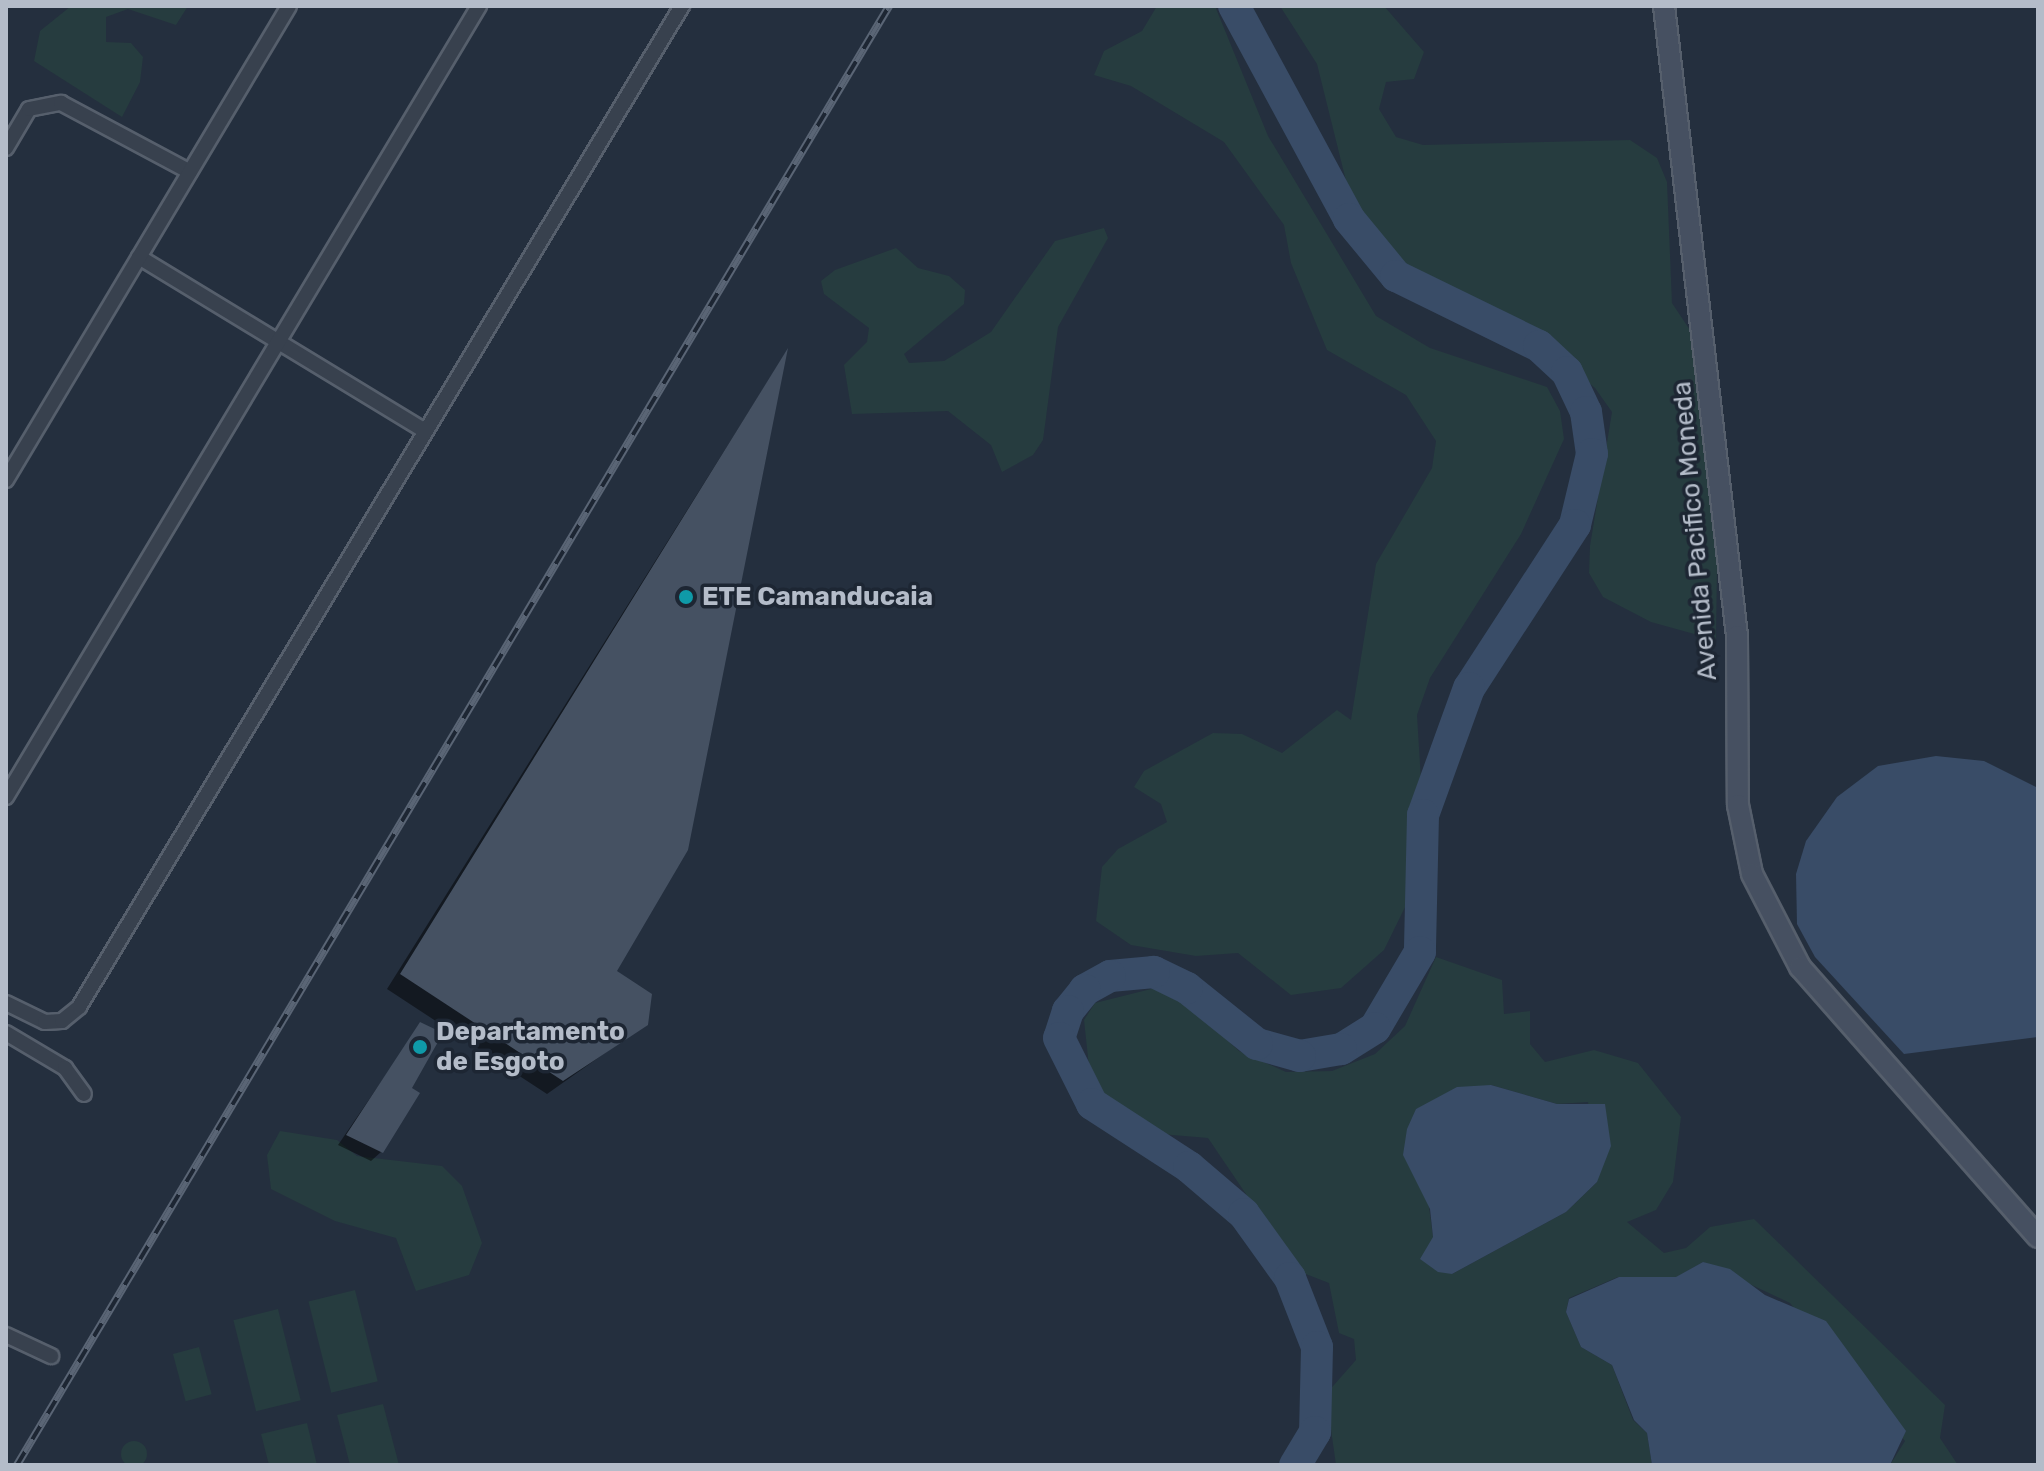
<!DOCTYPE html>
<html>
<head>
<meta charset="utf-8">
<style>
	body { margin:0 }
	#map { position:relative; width:2044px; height:1471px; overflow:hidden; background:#242f3e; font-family:Rubik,sans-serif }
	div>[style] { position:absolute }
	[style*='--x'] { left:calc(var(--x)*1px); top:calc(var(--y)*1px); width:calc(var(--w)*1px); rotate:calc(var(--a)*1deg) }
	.green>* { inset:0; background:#263c3f; transform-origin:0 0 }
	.round { border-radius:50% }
	.water>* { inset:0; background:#394c67 }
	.shadow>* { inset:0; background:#0007 }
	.river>* { height:32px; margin:-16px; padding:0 16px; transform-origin:16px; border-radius:16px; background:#394c67 }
	.building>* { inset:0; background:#455162 }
	.roads { filter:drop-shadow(2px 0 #565f6c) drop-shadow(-2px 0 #565f6c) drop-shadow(0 2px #565f6c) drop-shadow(0 -2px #565f6c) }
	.street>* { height:14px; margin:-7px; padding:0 7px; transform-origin:7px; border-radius:7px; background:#38414e }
	.secondary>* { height:20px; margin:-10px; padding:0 10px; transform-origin:10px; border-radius:10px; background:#465061 }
	.rail>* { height:8px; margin-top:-4px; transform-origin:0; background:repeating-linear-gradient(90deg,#1d2633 0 15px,#5a6575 0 30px); box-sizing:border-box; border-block:2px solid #5a6575 }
	.dots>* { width:22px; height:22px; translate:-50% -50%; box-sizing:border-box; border:4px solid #1d2633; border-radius:50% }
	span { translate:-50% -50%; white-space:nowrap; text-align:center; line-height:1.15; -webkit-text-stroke:7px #1d2633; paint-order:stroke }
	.street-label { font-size:26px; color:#b4bcc9 }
	.poi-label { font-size:26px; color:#b4bcc9; font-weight:700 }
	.left { translate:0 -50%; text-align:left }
	.frame { position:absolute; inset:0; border:8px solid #b4bcc9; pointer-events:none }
</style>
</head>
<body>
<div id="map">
	<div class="green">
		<div style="clip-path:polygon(71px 6px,188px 6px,176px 25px,128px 9px,106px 17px,106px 42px,131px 43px,143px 57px,140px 82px,122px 117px,34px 61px,40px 31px)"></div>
		<div style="clip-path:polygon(1157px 6px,1215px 6px,1268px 136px,1376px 316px,1430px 348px,1547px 387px,1560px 411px,1564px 439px,1521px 534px,1430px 678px,1417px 715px,1423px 813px,1409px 899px,1384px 950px,1341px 988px,1291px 995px,1238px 953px,1196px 956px,1131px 945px,1096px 921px,1102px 867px,1118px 849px,1167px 822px,1161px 804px,1134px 787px,1144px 771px,1213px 733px,1242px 734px,1282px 753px,1337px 710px,1351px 720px,1376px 564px,1432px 468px,1436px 441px,1406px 395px,1327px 350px,1291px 263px,1284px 225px,1224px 142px,1131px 86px,1094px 75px,1104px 51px,1142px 31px)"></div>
		<div style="clip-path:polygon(1280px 6px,1384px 6px,1424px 52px,1414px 79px,1386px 82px,1379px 109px,1396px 137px,1423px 145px,1630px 140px,1657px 158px,1667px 182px,1672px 303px,1702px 348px,1718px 489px,1716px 640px,1651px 622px,1603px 597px,1589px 573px,1590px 546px,1612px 412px,1595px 388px,1507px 314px,1407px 268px,1353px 209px,1317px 64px)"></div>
		<div style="clip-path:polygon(1104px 228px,1108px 238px,1058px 327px,1043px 440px,1033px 455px,1002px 472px,991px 445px,948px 411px,852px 414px,844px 365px,867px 342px,869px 328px,824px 294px,821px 281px,835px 270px,896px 248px,918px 268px,949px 276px,965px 290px,964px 304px,904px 354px,909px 363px,944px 361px,991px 332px,1055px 241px)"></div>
		<div style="clip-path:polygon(evenodd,1436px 957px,1502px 980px,1504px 1014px,1530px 1011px,1530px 1044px,1545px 1062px,1594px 1050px,1638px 1063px,1681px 1117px,1673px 1182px,1656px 1210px,1627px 1222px,1664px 1253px,1686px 1248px,1710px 1227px,1754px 1219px,1945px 1405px,1940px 1438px,1958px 1465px,1890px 1465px,1905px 1441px,1790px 1303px,1703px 1262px,1677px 1277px,1618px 1277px,1569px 1298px,1566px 1312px,1581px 1347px,1612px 1365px,1633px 1420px,1647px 1433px,1652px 1465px,1336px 1465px,1326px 1394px,1356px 1360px,1354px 1339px,1339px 1333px,1329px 1283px,1298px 1271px,1208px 1138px,1137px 1132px,1115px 1114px,1091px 1085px,1084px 1020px,1095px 1003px,1155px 988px,1177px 994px,1239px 1051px,1286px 1072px,1332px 1071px,1375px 1054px,1405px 1026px,1436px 957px,1491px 1085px,1557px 1104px,1588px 1102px,1597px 1182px,1566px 1212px,1452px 1274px,1433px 1237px,1416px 1109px,1491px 1085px)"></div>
		<div style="clip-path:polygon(280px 1131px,337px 1140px,357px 1156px,442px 1166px,462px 1186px,482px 1243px,469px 1275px,416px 1291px,396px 1238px,335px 1221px,271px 1189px,267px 1155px)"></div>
		<div style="left:355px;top:1290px;width:94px;height:48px;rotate:76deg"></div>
		<div style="left:278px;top:1309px;width:94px;height:46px;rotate:76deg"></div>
		<div style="left:199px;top:1347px;width:49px;height:27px;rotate:75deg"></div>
		<div style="clip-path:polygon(383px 1404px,399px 1465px,350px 1465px,337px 1415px)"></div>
		<div style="clip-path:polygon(307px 1423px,317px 1465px,269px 1465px,261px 1434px)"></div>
		<div class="round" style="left:121px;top:1441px;width:26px;height:26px"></div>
	</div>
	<div class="water">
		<div style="clip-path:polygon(1936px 756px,1984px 761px,2038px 788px,2038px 1037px,1904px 1054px,1815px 957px,1797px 924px,1796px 874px,1806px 841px,1837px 797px,1878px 766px)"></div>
		<div style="clip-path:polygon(1491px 1085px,1557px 1104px,1605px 1104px,1611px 1146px,1597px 1182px,1566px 1212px,1452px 1274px,1438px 1272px,1420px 1259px,1433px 1237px,1430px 1209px,1403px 1155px,1407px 1129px,1416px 1109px,1457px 1087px)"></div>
		<div style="clip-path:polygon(1703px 1262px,1730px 1269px,1765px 1295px,1826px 1321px,1906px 1431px,1890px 1465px,1652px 1465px,1647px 1433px,1634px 1420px,1612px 1365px,1581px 1347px,1566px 1312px,1569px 1299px,1619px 1277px,1676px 1277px)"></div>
	</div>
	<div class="shadow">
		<div style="clip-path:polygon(785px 354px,614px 972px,646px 1024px,547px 1094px,387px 989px)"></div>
		<div style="clip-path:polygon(420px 1025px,409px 1089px,381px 1152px,371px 1161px,338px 1145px)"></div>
	</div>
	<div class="river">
		<div style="--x:1234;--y:6;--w:242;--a:61.6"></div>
		<div style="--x:1349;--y:219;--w:74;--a:50.5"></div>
		<div style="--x:1396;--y:276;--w:159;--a:26.1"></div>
		<div style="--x:1539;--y:346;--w:38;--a:43"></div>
		<div style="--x:1567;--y:372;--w:44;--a:64.6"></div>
		<div style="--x:1586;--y:412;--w:42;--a:81.9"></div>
		<div style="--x:1592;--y:454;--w:73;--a:103.5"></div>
		<div style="--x:1575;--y:525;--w:194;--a:123"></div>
		<div style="--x:1469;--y:688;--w:135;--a:109.9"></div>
		<div style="--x:1423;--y:815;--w:137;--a:91.3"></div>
		<div style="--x:1420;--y:952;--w:88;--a:120.6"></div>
		<div style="--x:1375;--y:1028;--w:40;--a:148"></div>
		<div style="--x:1341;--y:1049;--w:42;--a:170.3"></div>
		<div style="--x:1300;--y:1056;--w:45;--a:-164.4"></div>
		<div style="--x:1257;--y:1044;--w:90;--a:-141.3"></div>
		<div style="--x:1187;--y:988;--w:37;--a:-154"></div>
		<div style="--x:1154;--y:972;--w:44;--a:174.8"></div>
		<div style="--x:1110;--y:976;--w:29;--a:151"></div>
		<div style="--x:1085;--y:990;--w:27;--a:129"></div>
		<div style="--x:1068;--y:1011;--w:28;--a:108"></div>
		<div style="--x:1059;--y:1038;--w:74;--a:63.4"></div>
		<div style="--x:1092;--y:1104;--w:116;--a:33"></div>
		<div style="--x:1189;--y:1167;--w:72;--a:40.5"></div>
		<div style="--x:1244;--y:1214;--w:79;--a:54.3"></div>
		<div style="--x:1290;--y:1278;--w:74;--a:68.6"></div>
		<div style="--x:1317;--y:1347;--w:85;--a:91.3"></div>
		<div style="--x:1315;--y:1432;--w:39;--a:121"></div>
	</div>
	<div class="building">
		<div style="clip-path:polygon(788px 348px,688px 850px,617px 971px,652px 994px,648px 1025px,563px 1081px,400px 974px)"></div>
		<div style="clip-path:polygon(420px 1022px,443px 1033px,412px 1088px,420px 1093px,383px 1153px,346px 1135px)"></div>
	</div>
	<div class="roads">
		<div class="street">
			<div style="--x:6;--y:148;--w:45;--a:-59.5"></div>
			<div style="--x:29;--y:109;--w:33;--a:-11"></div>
			<div style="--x:61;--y:103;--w:146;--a:28.1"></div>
			<div style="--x:139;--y:257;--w:333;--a:31.3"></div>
			<div style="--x:6;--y:480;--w:552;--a:-59.16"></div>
			<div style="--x:6;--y:797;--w:922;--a:-59.12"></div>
			<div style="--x:6;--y:1003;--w:43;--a:26"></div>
			<div style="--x:45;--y:1022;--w:17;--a:-3"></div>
			<div style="--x:62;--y:1021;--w:22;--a:-39"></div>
			<div style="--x:79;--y:1007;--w:1169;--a:-58.94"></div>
			<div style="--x:6;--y:1033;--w:69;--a:30.7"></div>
			<div style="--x:65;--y:1068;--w:32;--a:54"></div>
			<div style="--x:6;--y:1335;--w:50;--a:25"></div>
		</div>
		<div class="secondary">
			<div style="--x:1664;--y:6;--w:634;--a:83.39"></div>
			<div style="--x:1737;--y:636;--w:169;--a:89.7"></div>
			<div style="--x:1738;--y:805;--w:70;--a:78.5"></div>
			<div style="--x:1752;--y:874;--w:105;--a:62.7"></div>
			<div style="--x:1800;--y:967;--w:360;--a:48.6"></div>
		</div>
	</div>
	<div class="rail">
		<div style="--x:17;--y:1465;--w:1700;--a:-59.13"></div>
	</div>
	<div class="dots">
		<div style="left:686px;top:597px;background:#0f9aa8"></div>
		<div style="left:420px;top:1047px;background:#0f9aa8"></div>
	</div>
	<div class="street-label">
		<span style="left:1695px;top:531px;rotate:-95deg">Avenida Pacifico Moneda</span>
	</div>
	<div class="poi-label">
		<span class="left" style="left:702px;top:597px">ETE Camanducaia</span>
		<span class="left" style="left:436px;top:1047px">Departamento<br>de Esgoto</span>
	</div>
	<div class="frame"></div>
</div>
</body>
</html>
